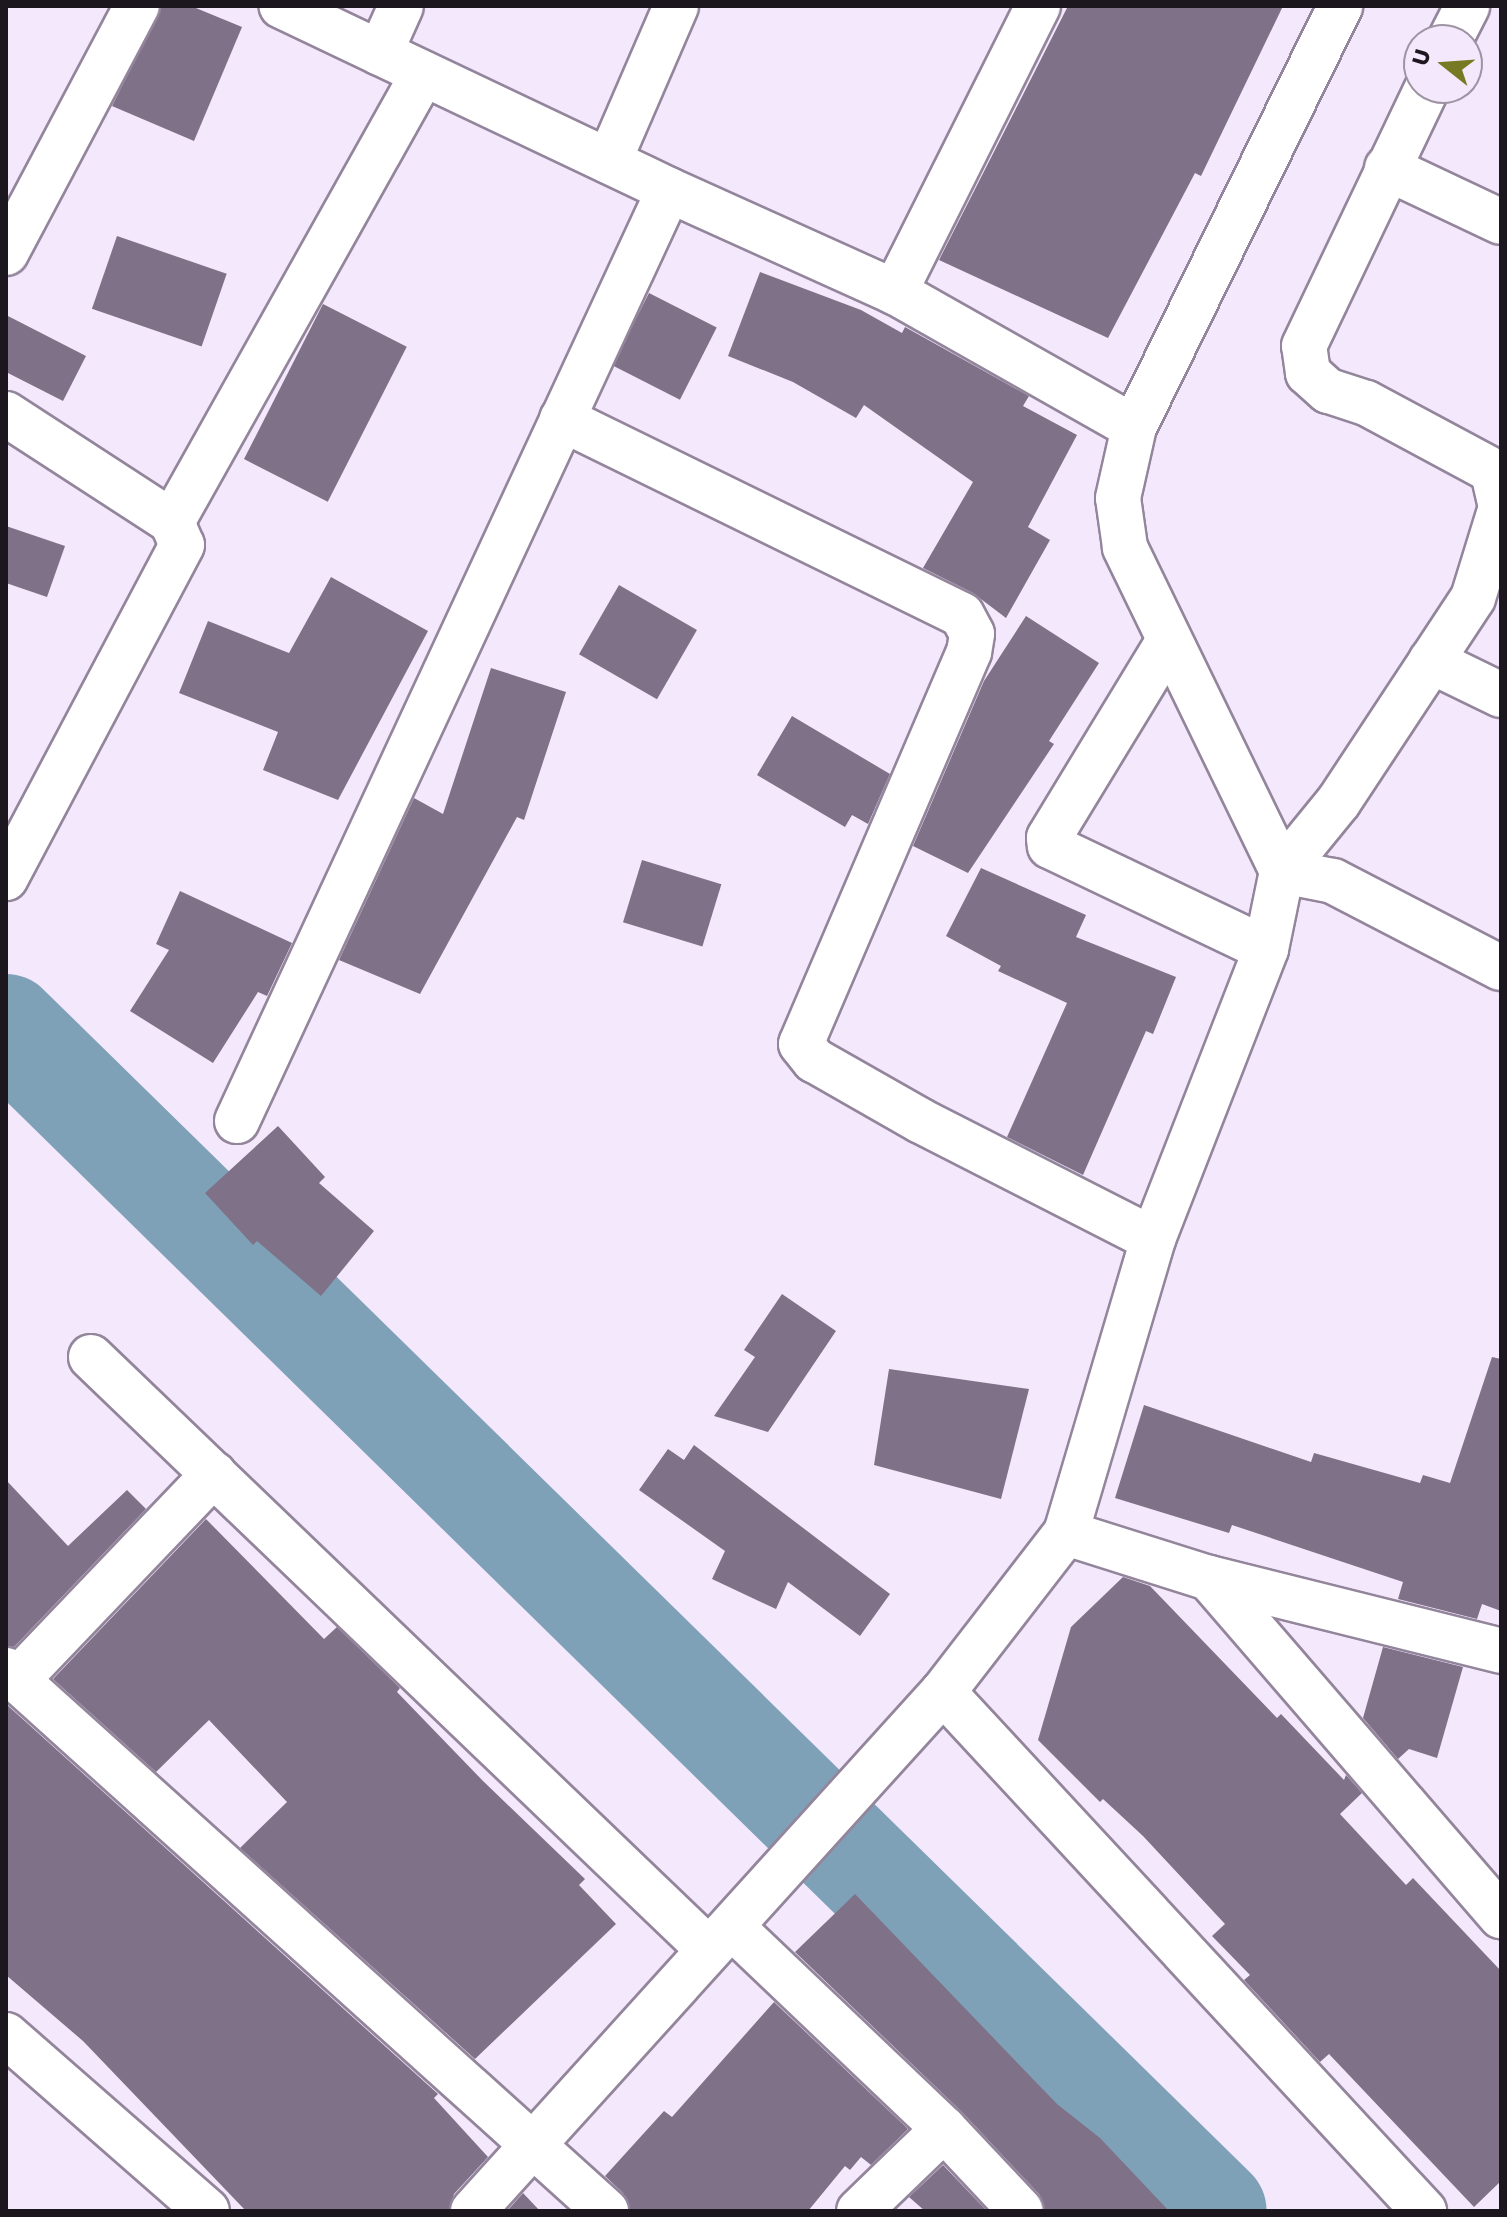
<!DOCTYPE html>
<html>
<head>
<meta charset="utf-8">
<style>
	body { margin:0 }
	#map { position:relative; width:1507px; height:2217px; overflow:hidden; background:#f4e8fc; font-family:Poppins,sans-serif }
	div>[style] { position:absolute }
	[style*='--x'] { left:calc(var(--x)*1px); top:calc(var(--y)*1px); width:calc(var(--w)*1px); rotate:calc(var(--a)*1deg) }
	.river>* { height:106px; margin:-53px; padding:0 53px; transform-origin:53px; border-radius:53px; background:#7fa1b7 }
	.building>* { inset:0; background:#7f7187; transform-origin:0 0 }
	.roads { filter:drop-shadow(2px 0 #93859b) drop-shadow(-2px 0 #93859b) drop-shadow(0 2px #93859b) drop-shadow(0 -2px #93859b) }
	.street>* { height:44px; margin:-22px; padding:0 22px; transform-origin:22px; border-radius:22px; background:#fff }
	span { translate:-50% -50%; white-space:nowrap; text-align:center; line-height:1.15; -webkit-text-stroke:8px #f4e8fc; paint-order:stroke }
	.frame { position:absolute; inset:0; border:8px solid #1c171f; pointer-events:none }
	.north { position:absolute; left:1403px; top:24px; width:80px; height:80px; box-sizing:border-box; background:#f4e8fc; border:2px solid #9e94a4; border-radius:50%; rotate:287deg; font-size:22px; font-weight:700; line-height:32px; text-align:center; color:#1c171f }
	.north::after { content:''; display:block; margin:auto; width:28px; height:36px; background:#777a23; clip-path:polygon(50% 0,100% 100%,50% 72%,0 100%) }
</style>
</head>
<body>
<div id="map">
	<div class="river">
		<div style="--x:6;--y:1027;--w:1691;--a:44.43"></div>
	</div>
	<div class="building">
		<div style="clip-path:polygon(162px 6px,191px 6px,242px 27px,194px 141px,112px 106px)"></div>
		<div style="clip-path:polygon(1068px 6px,1283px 6px,1201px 176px,1195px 173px,1108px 338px,939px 260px)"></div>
		<div style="left:117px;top:236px;width:116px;height:77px;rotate:19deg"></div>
		<div style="clip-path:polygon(760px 272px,861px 310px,902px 333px,905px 327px,1029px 396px,1023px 406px,1077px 435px,1028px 527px,1050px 540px,1006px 618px,973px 593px,923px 568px,973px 482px,864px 405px,856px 418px,793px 382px,728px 356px)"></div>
		<div style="left:649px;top:293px;width:76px;height:81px;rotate:27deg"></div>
		<div style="left:323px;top:304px;width:94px;height:174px;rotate:27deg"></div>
		<div style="clip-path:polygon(6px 315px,86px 356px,63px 401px,6px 372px)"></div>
		<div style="clip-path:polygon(6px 526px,65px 546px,47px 597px,6px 583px)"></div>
		<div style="clip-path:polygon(331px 577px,428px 631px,338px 800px,263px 770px,278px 732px,179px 693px,208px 621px,289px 653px)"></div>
		<div style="left:619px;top:585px;width:90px;height:80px;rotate:30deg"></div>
		<div style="clip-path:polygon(1026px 616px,1099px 663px,1049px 741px,1054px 744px,968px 873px,913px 846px,984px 681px)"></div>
		<div style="clip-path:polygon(491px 668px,566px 692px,524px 820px,517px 817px,420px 994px,339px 960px,414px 798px,443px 814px)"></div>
		<div style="clip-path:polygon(792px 716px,890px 774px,868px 824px,852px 815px,845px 827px,757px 775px)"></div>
		<div style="left:642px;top:860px;width:83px;height:65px;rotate:17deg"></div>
		<div style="clip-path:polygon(981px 868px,1086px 915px,1076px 937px,1176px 977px,1153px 1034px,1146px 1031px,1083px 1175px,1007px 1137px,1067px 1003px,998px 971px,1001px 966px,946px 936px)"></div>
		<div style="clip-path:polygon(180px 891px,292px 943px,267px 996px,258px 992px,213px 1063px,130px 1011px,169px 950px,156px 944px)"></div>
		<div style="clip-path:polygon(278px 1126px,325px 1177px,319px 1183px,374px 1231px,321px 1296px,257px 1241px,253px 1245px,205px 1193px)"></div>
		<div style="clip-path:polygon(782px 1294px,836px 1331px,768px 1432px,714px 1416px,755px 1357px,744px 1350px)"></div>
		<div style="clip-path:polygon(1492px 1357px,1501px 1359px,1501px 1611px,1482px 1604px,1477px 1619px,1398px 1599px,1403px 1582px,1232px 1525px,1229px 1533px,1115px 1498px,1144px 1405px,1311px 1462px,1314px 1453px,1420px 1483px,1423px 1475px,1450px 1483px)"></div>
		<div style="clip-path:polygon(889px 1369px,1029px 1389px,1001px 1499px,874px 1465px)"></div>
		<div style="clip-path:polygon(694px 1445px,890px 1594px,860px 1636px,788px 1582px,776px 1609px,712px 1579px,725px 1551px,639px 1490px,668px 1449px,684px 1460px)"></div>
		<div style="clip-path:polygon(6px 1480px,68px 1546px,127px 1490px,146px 1509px,14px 1647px,6px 1646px)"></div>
		<div style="clip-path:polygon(206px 1519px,324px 1639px,337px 1627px,400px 1688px,397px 1692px,483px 1781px,585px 1879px,579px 1885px,616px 1924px,475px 2059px,240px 1848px,287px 1802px,209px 1720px,156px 1772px,53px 1679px)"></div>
		<div style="clip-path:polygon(1123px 1577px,1150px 1586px,1277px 1718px,1281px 1714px,1344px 1780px,1346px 1775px,1362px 1793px,1340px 1814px,1406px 1885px,1413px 1878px,1501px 1971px,1501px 2181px,1474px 2207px,1329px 2054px,1320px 2062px,1244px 1980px,1250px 1975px,1212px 1936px,1225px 1924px,1143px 1836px,1103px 1799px,1100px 1802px,1038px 1740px,1071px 1627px)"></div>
		<div style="clip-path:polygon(1383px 1647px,1463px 1667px,1437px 1758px,1409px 1749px,1398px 1759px,1363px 1718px)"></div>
		<div style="clip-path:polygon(6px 1704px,438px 2094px,434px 2098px,488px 2157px,454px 2194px,449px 2211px,246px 2211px,83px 2041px,6px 1975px)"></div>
		<div style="clip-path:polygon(855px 1894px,1057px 2104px,1100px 2138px,1169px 2211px,1045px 2211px,1039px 2194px,962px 2112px,795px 1952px)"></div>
		<div style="clip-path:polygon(774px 2002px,908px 2129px,871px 2165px,861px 2157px,850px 2170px,845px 2166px,808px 2211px,630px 2211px,623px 2193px,605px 2176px,664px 2111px,672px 2117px)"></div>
		<div style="clip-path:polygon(943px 2165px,987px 2211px,925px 2211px,909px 2197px)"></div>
		<div style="clip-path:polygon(523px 2193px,540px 2211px,507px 2211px)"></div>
	</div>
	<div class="roads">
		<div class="street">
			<div style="--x:1038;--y:6;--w:320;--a:116.6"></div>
			<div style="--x:895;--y:292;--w:274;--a:29.5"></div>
			<div style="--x:1450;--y:40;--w:38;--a:-63"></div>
			<div style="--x:380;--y:53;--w:51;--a:-65.9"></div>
			<div style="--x:609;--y:161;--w:169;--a:-66.6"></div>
			<div style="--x:1387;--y:168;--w:126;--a:25.3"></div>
			<div style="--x:669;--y:190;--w:248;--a:24.3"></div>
			<div style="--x:6;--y:253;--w:280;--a:-62.1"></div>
			<div style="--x:6;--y:414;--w:198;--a:33"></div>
			<div style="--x:172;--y:522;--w:25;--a:67"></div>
			<div style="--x:182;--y:545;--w:377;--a:117.9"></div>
			<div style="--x:562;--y:419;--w:445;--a:26.1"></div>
			<div style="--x:962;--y:615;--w:21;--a:62"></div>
			<div style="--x:972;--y:634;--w:18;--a:99"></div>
			<div style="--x:969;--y:652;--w:426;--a:113.2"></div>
			<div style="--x:801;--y:1044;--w:21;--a:51"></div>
			<div style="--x:814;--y:1060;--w:123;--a:29.7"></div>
			<div style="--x:921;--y:1121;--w:260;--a:27"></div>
			<div style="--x:172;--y:522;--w:514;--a:-60.74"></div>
			<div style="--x:1168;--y:642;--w:229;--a:121.3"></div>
			<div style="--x:1049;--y:838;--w:8;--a:83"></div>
			<div style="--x:1050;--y:846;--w:239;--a:25.5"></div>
			<div style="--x:1431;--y:661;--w:78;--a:25.9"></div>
			<div style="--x:1282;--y:871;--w:90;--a:-50.8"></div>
			<div style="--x:1339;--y:801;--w:243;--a:-56.6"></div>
			<div style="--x:1473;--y:598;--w:95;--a:-72.9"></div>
			<div style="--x:1501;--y:507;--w:37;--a:-103"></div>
			<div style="--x:1493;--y:471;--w:144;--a:-151.8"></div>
			<div style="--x:1366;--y:403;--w:40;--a:-162"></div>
			<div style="--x:1328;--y:391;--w:27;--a:-138"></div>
			<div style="--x:1308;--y:373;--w:27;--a:-98"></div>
			<div style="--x:1304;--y:346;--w:286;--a:-64.5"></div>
			<div style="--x:1282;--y:871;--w:52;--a:11.1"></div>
			<div style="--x:1333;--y:881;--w:189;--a:27.4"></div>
			<div style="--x:237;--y:1121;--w:1026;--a:-65.11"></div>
			<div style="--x:669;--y:190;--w:429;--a:-154.6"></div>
			<div style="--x:91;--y:1357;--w:856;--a:43.82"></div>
			<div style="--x:1066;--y:1533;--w:307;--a:-73.5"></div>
			<div style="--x:1153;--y:1239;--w:311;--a:-68.7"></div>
			<div style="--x:1266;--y:949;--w:80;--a:-78.4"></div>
			<div style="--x:1282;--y:871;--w:360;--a:-115.9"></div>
			<div style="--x:1125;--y:547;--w:49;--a:-98.1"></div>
			<div style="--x:1118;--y:498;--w:73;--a:-77.3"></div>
			<div style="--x:1134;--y:427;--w:469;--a:-63.9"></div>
			<div style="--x:1209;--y:1578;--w:447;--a:49.2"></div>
			<div style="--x:6;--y:1670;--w:808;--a:42.04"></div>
			<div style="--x:17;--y:1680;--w:285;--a:-46.3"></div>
			<div style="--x:943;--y:1692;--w:708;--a:47.18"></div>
			<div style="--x:733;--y:1928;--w:291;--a:43.6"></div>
			<div style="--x:944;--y:2129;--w:112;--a:46.8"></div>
			<div style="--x:6;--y:2035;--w:267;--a:41.2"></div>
			<div style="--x:473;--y:2211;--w:700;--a:-47.84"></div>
			<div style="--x:943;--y:1692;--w:201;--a:-52.3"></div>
			<div style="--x:1066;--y:1533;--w:150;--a:17.5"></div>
			<div style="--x:1209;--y:1578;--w:301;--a:14"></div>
			<div style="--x:859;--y:2211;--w:118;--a:-44"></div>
		</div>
	</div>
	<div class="frame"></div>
	<div class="north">U</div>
</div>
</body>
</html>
